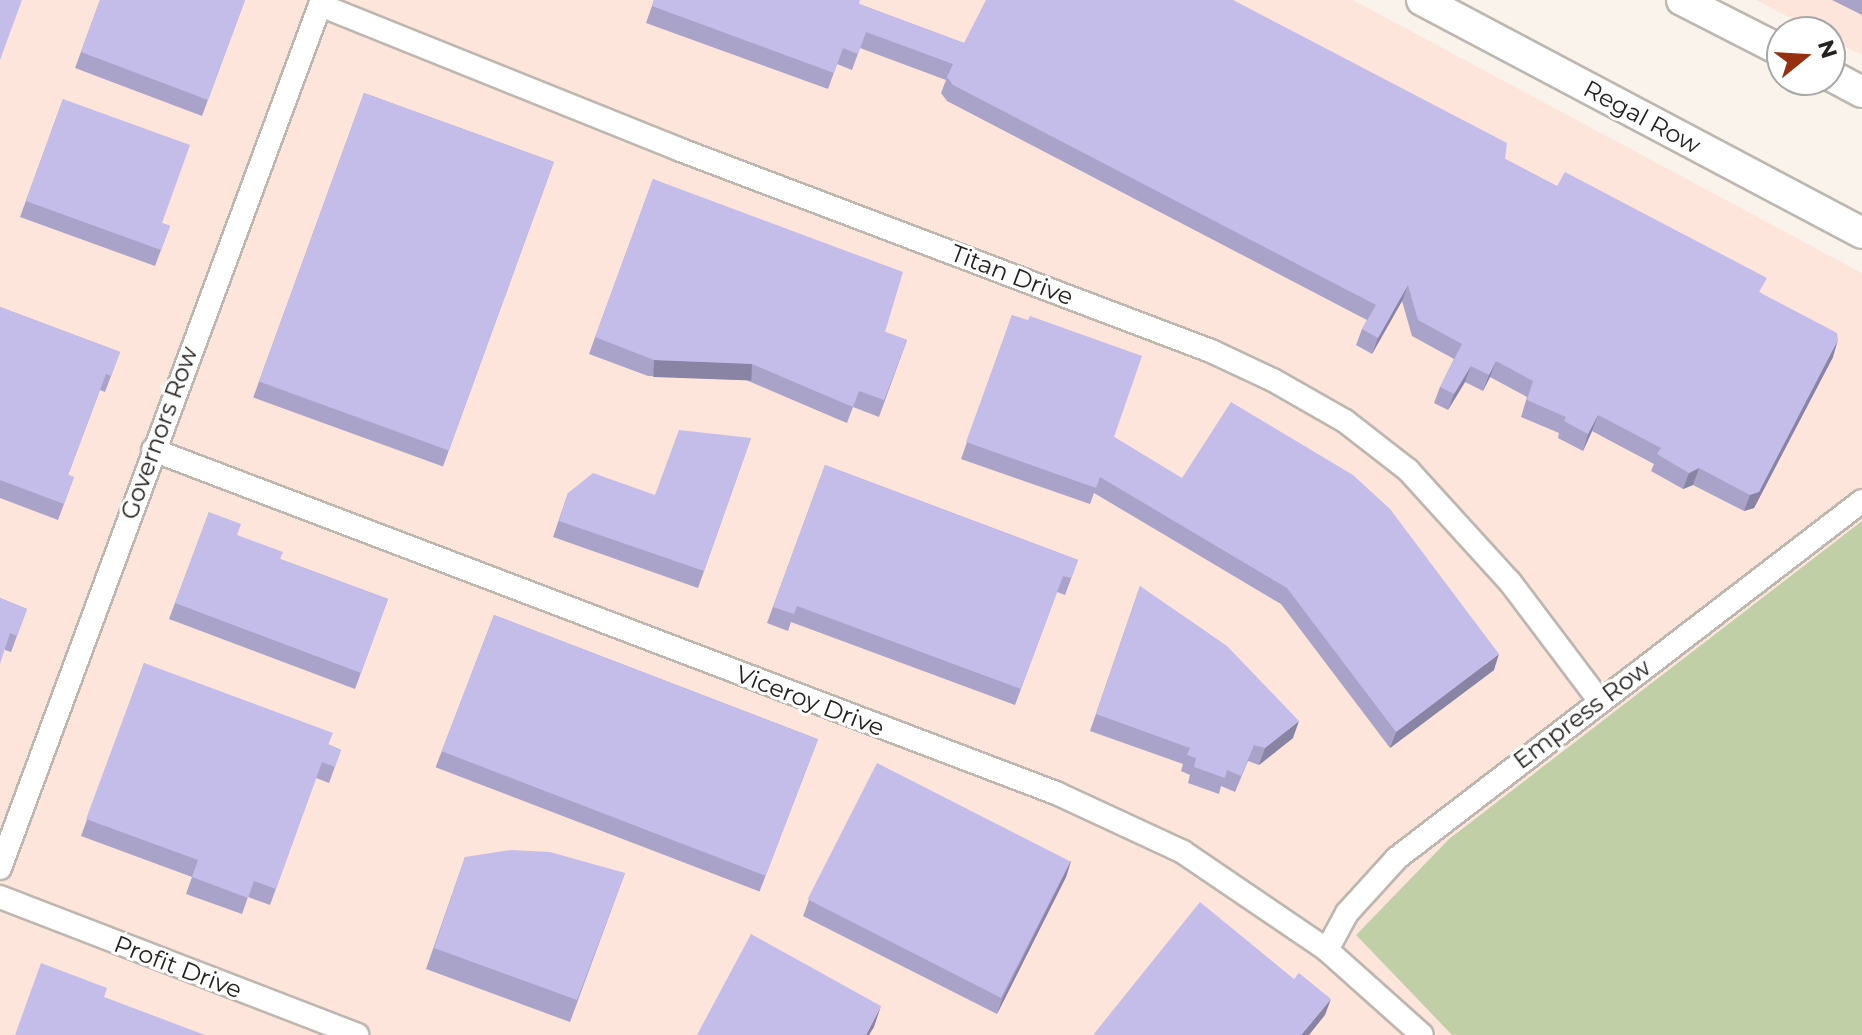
<!DOCTYPE html>
<html>
<head>
<meta charset="utf-8">
<style>
	body { margin:0 }
	#map { position:relative; width:1862px; height:1035px; overflow:hidden; background:#faf3ec; font-family:Montserrat,sans-serif }
	div>[style] { position:absolute }
	[style*='--x'] { left:calc(var(--x)*1px); top:calc(var(--y)*1px); width:calc(var(--w)*1px); rotate:calc(var(--a)*1deg) }
	.industrial>* { inset:0; background:#fde5db }
	.green>* { inset:0; background:#c0cfa6 }
	.roads { filter:drop-shadow(2px 0 #bdb7b0) drop-shadow(-2px 0 #bdb7b0) drop-shadow(0 2px #bdb7b0) drop-shadow(0 -2px #bdb7b0) }
	.minor>* { height:22px; margin:-11px; padding:0 11px; transform-origin:11px; border-radius:11px; background:#fff }
	.secondary>* { height:30px; margin:-15px; padding:0 15px; transform-origin:15px; border-radius:15px; background:#fff }
	.wall>* { inset:0; background:#a9a3c9; transform-origin:0 0 }
	.shaded-wall>* { inset:0; background:#8984a4; transform-origin:0 0 }
	.building>* { inset:0; background:#c4bdea; transform-origin:0 0 }
	span { translate:-50% -50%; white-space:nowrap; text-align:center; line-height:1.15; -webkit-text-stroke:6px #fff; paint-order:stroke }
	.street-label { font-size:24px; color:#24221f }
	.north { position:absolute; left:1766px; top:16px; width:80px; height:80px; box-sizing:border-box; background:#fff; border:2px solid #a7a7a5; border-radius:50%; rotate:72deg; font-size:22px; font-weight:700; line-height:32px; text-align:center; color:#24221f }
	.north::after { content:''; display:block; margin:auto; width:28px; height:36px; background:#97300e; clip-path:polygon(50% 0,100% 100%,50% 72%,0 100%) }
</style>
</head>
<body>
<div id="map">
	<div class="industrial">
		<div style="clip-path:polygon(0 0,1353px 0,1862px 273px,1862px 521px,1449px 839px,1356px 935px,1452px 1035px,0 1035px)"></div>
		<div style="clip-path:polygon(1756px 0,1862px 0,1862px 55px,1830px 39px,1830px 32px,1817px 32px)"></div>
	</div>
	<div class="green">
		<div style="clip-path:polygon(1862px 521px,1862px 1035px,1452px 1035px,1356px 935px,1449px 839px)"></div>
	</div>
	<div class="roads">
		<div class="minor">
			<div style="--x:320;--y:5;--w:386;--a:21.9"></div>
			<div style="--x:678;--y:149;--w:570;--a:20.76"></div>
			<div style="--x:1211;--y:351;--w:68;--a:25.1"></div>
			<div style="--x:1273;--y:380;--w:83;--a:29.7"></div>
			<div style="--x:1345;--y:421;--w:80;--a:37.9"></div>
			<div style="--x:1408;--y:470;--w:151;--a:47.7"></div>
			<div style="--x:1510;--y:582;--w:148;--a:53"></div>
			<div style="--x:153;--y:450;--w:966;--a:20.8"></div>
			<div style="--x:1056;--y:793;--w:140;--a:24.9"></div>
			<div style="--x:1183;--y:852;--w:174;--a:34.2"></div>
			<div style="--x:1327;--y:950;--w:127;--a:41.8"></div>
			<div style="--x:0;--y:868;--w:926;--a:-69.65"></div>
			<div style="--x:0;--y:897;--w:383;--a:21.1"></div>
			<div style="--x:1327;--y:950;--w:42;--a:-61.6"></div>
			<div style="--x:1347;--y:913;--w:74;--a:-47.7"></div>
			<div style="--x:1397;--y:858;--w:586;--a:-37.51"></div>
		</div>
		<div class="secondary">
			<div style="--x:1422;--y:0;--w:498;--a:27.9"></div>
			<div style="--x:1682;--y:0;--w:112;--a:27"></div>
			<div style="--x:1830;--y:75;--w:36;--a:28"></div>
		</div>
	</div>
	<div class="wall">
		<div style="clip-path:polygon(100px 0,245px 0,202px 116px,75px 68px)"></div>
		<div style="clip-path:polygon(654px 0,859px 4px,964px 43px,1505px 159px,1761px 293px,1833px 357px,1754px 508px,1744px 511px,1693px 485px,1683px 489px,1651px 471px,1654px 464px,1592px 431px,1583px 451px,1558px 438px,1559px 433px,1521px 417px,1527px 397px,1490px 377px,1483px 391px,1465px 382px,1448px 410px,1434px 403px,1440px 387px,1454px 359px,1412px 336px,1402px 301px,1372px 354px,1356px 345px,1362px 329px,1367px 320px,947px 101px,941px 93px,946px 80px,860px 48px,852px 70px,837px 64px,828px 89px,646px 23px)"></div>
		<div style="clip-path:polygon(1832px 0,1862px 0,1862px 15px)"></div>
		<div style="left:364px;top:93px;width:202px;height:324px;rotate:20deg"></div>
		<div style="clip-path:polygon(63px 99px,162px 223px,170px 226px,155px 266px,20px 217px)"></div>
		<div style="clip-path:polygon(653px 179px,885px 332px,907px 340px,879px 417px,853px 407px,847px 423px,746px 380px,648px 376px,589px 354px)"></div>
		<div style="clip-path:polygon(0 307px,120px 352px,105px 392px,100px 390px,68px 475px,74px 477px,58px 520px,0 498px)"></div>
		<div style="clip-path:polygon(1012px 315px,1114px 437px,1494px 670px,1390px 748px,1281px 604px,1094px 493px,1090px 504px,961px 459px)"></div>
		<div style="clip-path:polygon(751px 438px,698px 588px,553px 537px,568px 493px,655px 495px)"></div>
		<div style="clip-path:polygon(825px 465px,1078px 560px,1065px 595px,1057px 592px,1015px 705px,791px 622px,788px 631px,767px 623px)"></div>
		<div style="clip-path:polygon(209px 512px,237px 535px,280px 559px,388px 599px,355px 689px,169px 619px)"></div>
		<div style="clip-path:polygon(1140px 586px,1293px 738px,1259px 765px,1248px 761px,1235px 792px,1221px 786px,1219px 794px,1188px 783px,1190px 775px,1181px 771px,1183px 764px,1090px 731px)"></div>
		<div style="clip-path:polygon(0 598px,27px 609px,11px 652px,5px 650px)"></div>
		<div style="left:494px;top:615px;width:347px;height:163px;rotate:21deg"></div>
		<div style="clip-path:polygon(144px 663px,341px 750px,329px 783px,316px 778px,270px 905px,248px 897px,242px 914px,186px 894px,192px 877px,81px 836px)"></div>
		<div style="clip-path:polygon(465px 857px,625px 873px,570px 1022px,426px 969px)"></div>
		<div style="clip-path:polygon(1071px 861px,1066px 877px,997px 1014px,803px 916px,809px 900px)"></div>
	</div>
	<div class="shaded-wall">
		<div style="clip-path:polygon(1408px 285px,1402px 301px,1372px 354px,1378px 338px)"></div>
		<div style="clip-path:polygon(1838px 340px,1833px 357px,1754px 508px,1744px 511px,1750px 495px)"></div>
		<div style="left:654px;top:360px;width:98px;height:17px;rotate:2deg"></div>
		<div style="clip-path:polygon(1496px 361px,1490px 377px,1483px 391px,1489px 375px)"></div>
		<div style="clip-path:polygon(1471px 366px,1465px 382px,1448px 410px,1454px 394px)"></div>
		<div style="clip-path:polygon(1598px 415px,1592px 431px,1583px 451px,1588px 434px)"></div>
		<div style="clip-path:polygon(1699px 468px,1693px 485px,1683px 489px,1689px 473px)"></div>
		<div style="clip-path:polygon(1499px 654px,1494px 670px,1390px 748px,1396px 732px)"></div>
		<div style="clip-path:polygon(1299px 721px,1293px 738px,1259px 765px,1265px 748px)"></div>
		<div style="clip-path:polygon(1071px 861px,1066px 877px,997px 1014px,1003px 997px)"></div>
		<div style="clip-path:polygon(1331px 999px,1325px 1015px,1309px 1035px,1301px 1035px)"></div>
		<div style="clip-path:polygon(881px 1006px,874px 1027px,869px 1035px,866px 1035px)"></div>
	</div>
	<div class="building">
		<div style="clip-path:polygon(0 0,22px 0,0 60px)"></div>
		<div style="clip-path:polygon(100px 0,245px 0,208px 100px,81px 52px)"></div>
		<div style="clip-path:polygon(654px 0,860px 0,859px 4px,964px 43px,986px 0,1233px 0,1507px 143px,1505px 159px,1557px 186px,1565px 172px,1767px 278px,1759px 292px,1837px 333px,1838px 340px,1759px 492px,1750px 495px,1699px 468px,1689px 473px,1657px 454px,1661px 448px,1598px 415px,1588px 434px,1564px 421px,1566px 417px,1527px 400px,1533px 381px,1496px 361px,1489px 375px,1471px 366px,1454px 394px,1440px 387px,1462px 344px,1418px 320px,1408px 285px,1378px 338px,1362px 329px,1376px 305px,953px 85px,947px 77px,953px 64px,866px 32px,858px 54px,843px 48px,834px 73px,652px 6px)"></div>
		<div style="left:364px;top:93px;width:202px;height:307px;rotate:20deg"></div>
		<div style="clip-path:polygon(63px 99px,190px 145px,162px 223px,170px 226px,161px 250px,26px 201px)"></div>
		<div style="clip-path:polygon(653px 179px,903px 272px,885px 332px,907px 340px,884px 400px,859px 391px,853px 407px,752px 364px,654px 360px,595px 337px)"></div>
		<div style="clip-path:polygon(0 307px,120px 352px,111px 376px,106px 374px,68px 475px,74px 477px,64px 504px,0 480px)"></div>
		<div style="clip-path:polygon(1012px 315px,1028px 320px,1030px 316px,1142px 356px,1114px 437px,1182px 478px,1231px 402px,1353px 475px,1390px 509px,1499px 654px,1396px 732px,1287px 588px,1100px 477px,1096px 488px,966px 442px)"></div>
		<div style="clip-path:polygon(679px 430px,751px 438px,704px 571px,559px 521px,568px 493px,593px 473px,655px 495px)"></div>
		<div style="clip-path:polygon(825px 465px,1078px 560px,1071px 578px,1063px 576px,1021px 689px,797px 606px,794px 614px,773px 607px)"></div>
		<div style="clip-path:polygon(209px 512px,241px 524px,237px 535px,283px 552px,280px 559px,388px 599px,361px 673px,175px 603px)"></div>
		<div style="clip-path:polygon(1140px 586px,1227px 646px,1299px 721px,1265px 748px,1254px 745px,1241px 776px,1227px 770px,1225px 778px,1194px 767px,1196px 758px,1187px 755px,1190px 748px,1096px 714px)"></div>
		<div style="clip-path:polygon(0 598px,27px 609px,17px 636px,10px 633px,0 664px)"></div>
		<div style="left:494px;top:615px;width:347px;height:146px;rotate:21deg"></div>
		<div style="clip-path:polygon(144px 663px,333px 733px,328px 745px,341px 750px,335px 767px,322px 762px,276px 889px,254px 881px,248px 898px,192px 877px,198px 860px,86px 819px)"></div>
		<div style="left:877px;top:763px;width:217px;height:153px;rotate:27deg"></div>
		<div style="clip-path:polygon(510px 850px,550px 852px,625px 873px,577px 1000px,434px 948px,465px 857px)"></div>
		<div style="clip-path:polygon(1200px 902px,1294px 979px,1299px 973px,1331px 999px,1301px 1035px,1093px 1035px)"></div>
		<div style="clip-path:polygon(751px 934px,881px 1006px,866px 1035px,697px 1035px)"></div>
		<div style="clip-path:polygon(41px 963px,107px 988px,104px 997px,205px 1035px,15px 1035px)"></div>
	</div>
	<div class="street-label">
		<span style="left:1642px;top:117px;rotate:28deg">Regal Row</span>
		<span style="left:1012px;top:275px;rotate:21deg">Titan Drive</span>
		<span style="left:159px;top:433px;rotate:-70deg">Governors Row</span>
		<span style="left:810px;top:701px;rotate:21deg">Viceroy Drive</span>
		<span style="left:1582px;top:714px;rotate:-37deg">Empress Row</span>
		<span style="left:178px;top:967px;rotate:21deg">Profit Drive</span>
	</div>
	<div class="north">N</div>
</div>
</body>
</html>
